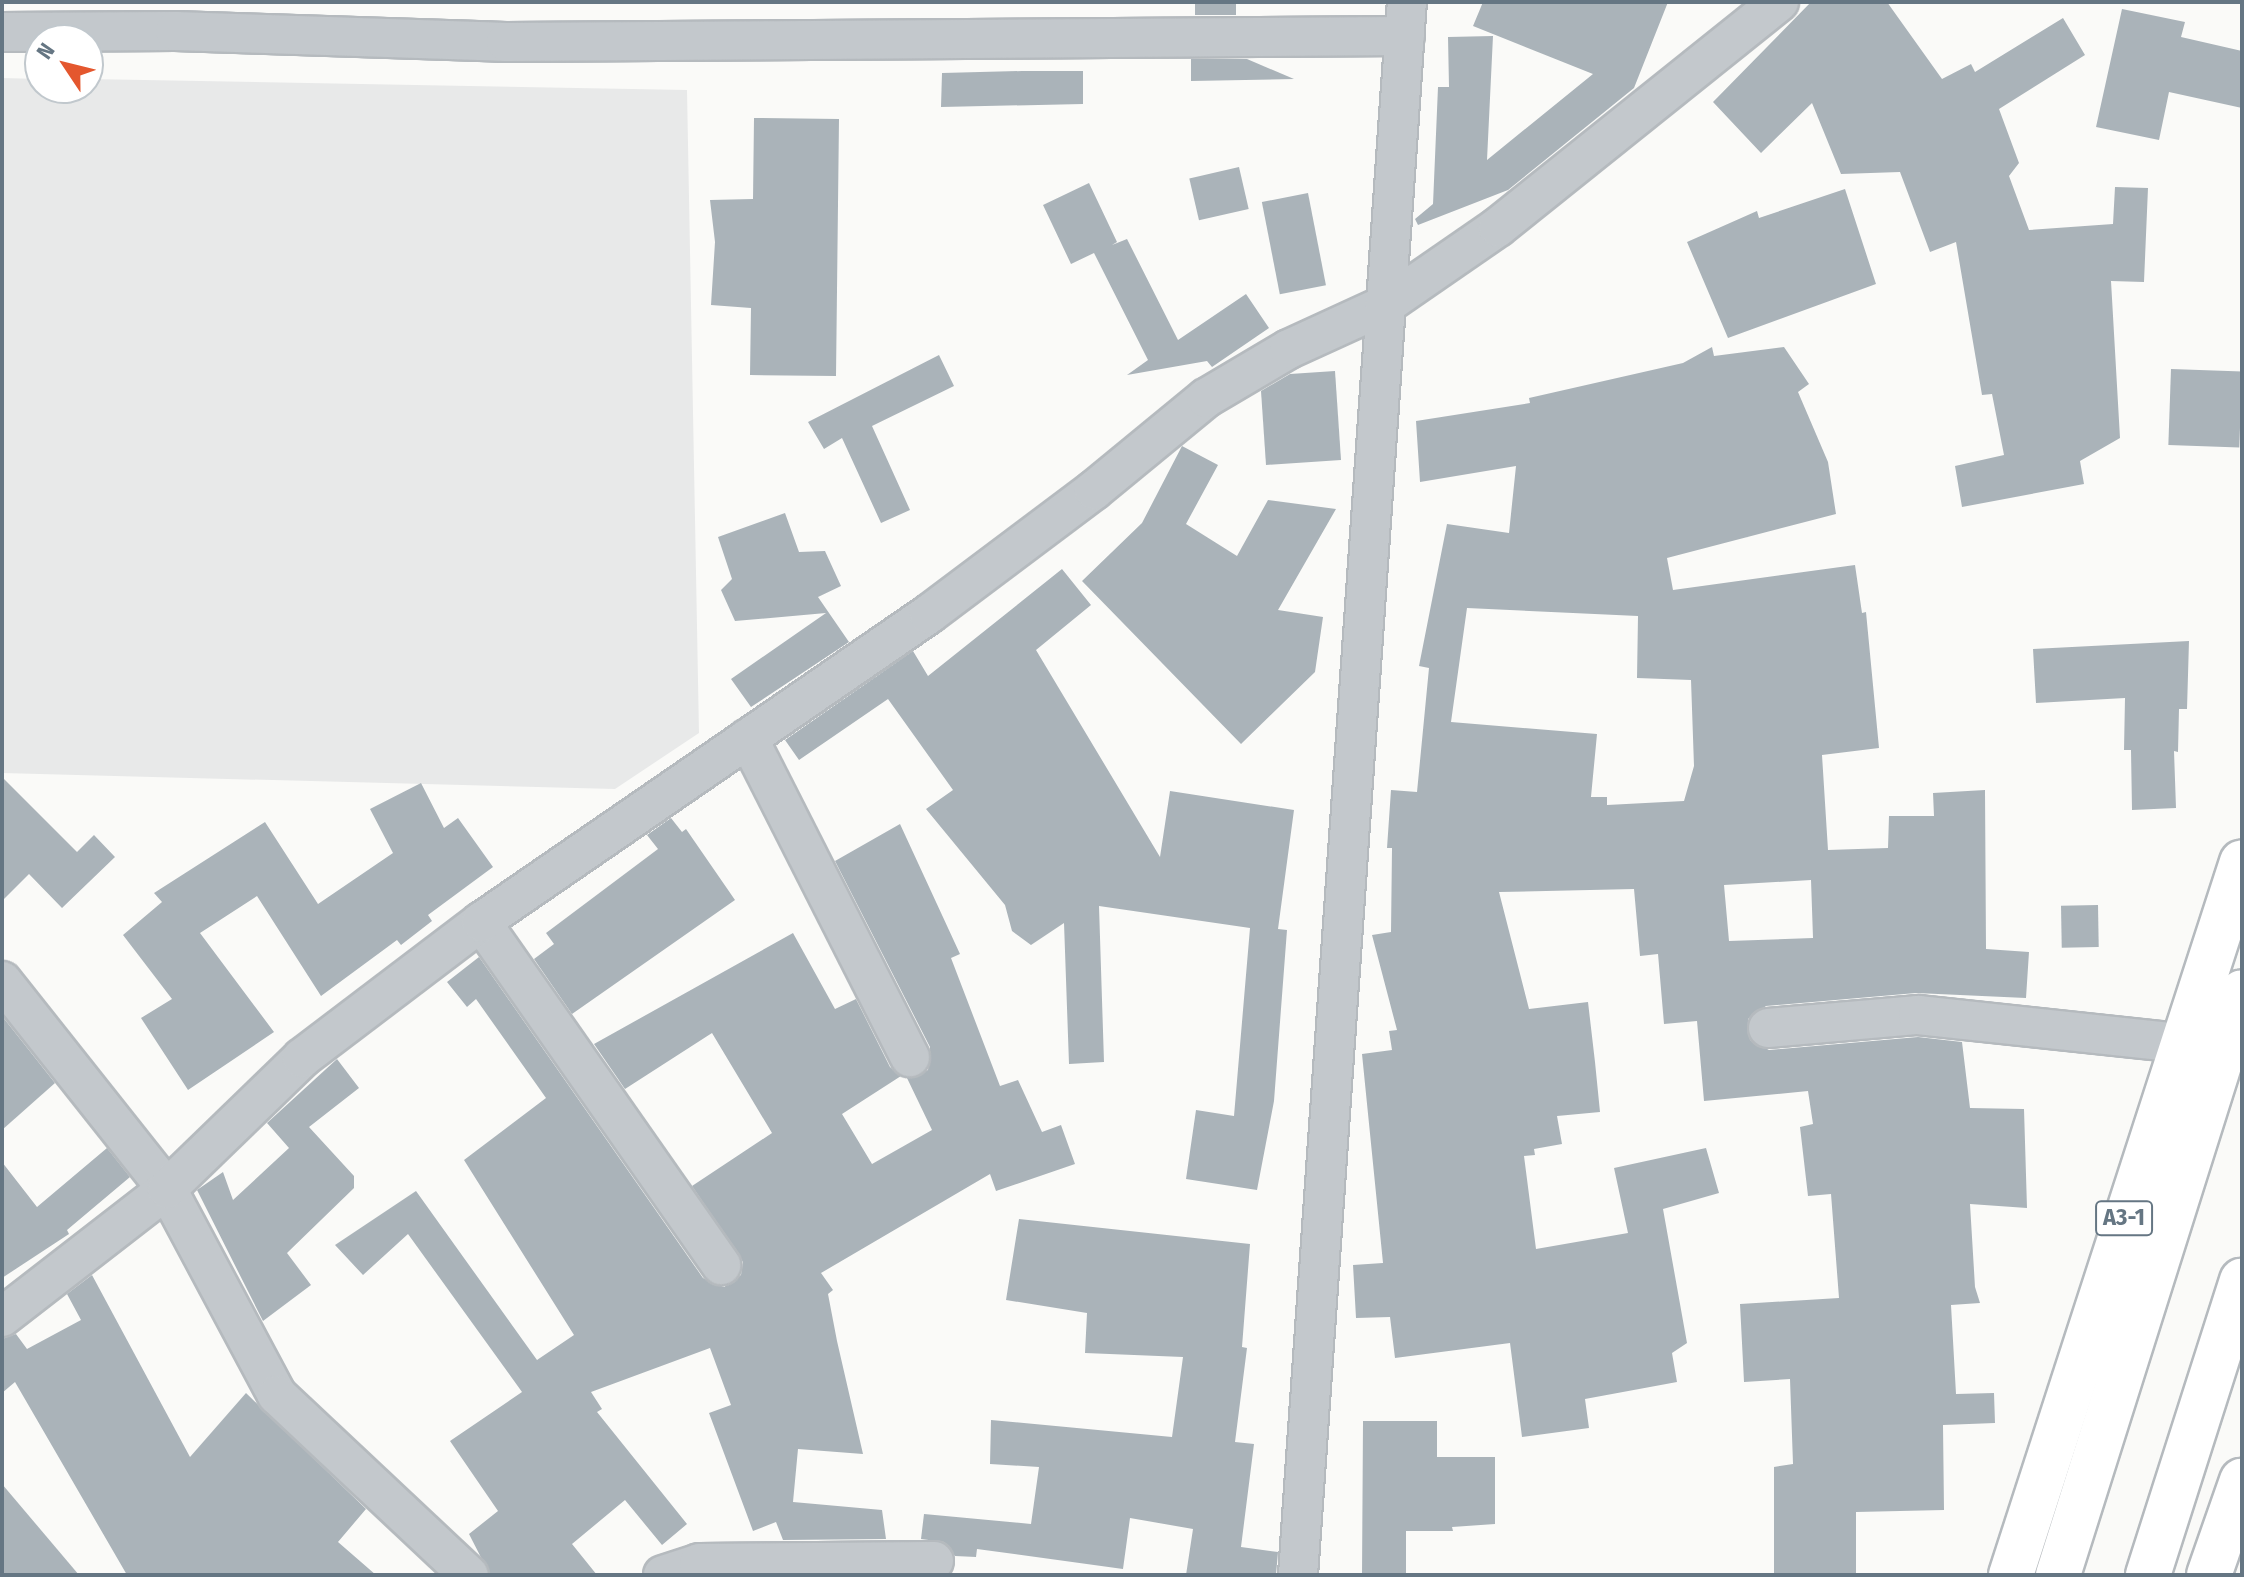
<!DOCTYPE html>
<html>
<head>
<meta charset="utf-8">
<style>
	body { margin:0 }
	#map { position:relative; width:2244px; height:1577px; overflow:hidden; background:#fafaf8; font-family:"Fira Sans Condensed",sans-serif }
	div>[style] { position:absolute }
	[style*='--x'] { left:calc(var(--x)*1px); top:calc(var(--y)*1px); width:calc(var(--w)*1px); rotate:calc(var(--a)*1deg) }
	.built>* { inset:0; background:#e8e9e9 }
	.building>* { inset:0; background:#aab3b9; transform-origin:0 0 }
	.roads { filter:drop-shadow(2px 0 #b5babe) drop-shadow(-2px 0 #b5babe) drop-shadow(0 2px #b5babe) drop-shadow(0 -2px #b5babe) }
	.minor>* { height:38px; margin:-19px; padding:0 19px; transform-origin:19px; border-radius:19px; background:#c3c8cc }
	.primary>* { height:44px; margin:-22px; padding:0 22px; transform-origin:22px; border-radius:22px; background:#fff }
	.trunk>* { height:44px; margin:-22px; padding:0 22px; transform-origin:22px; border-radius:22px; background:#fff }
	span { translate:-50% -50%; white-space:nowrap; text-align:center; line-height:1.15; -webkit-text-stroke:8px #fff; paint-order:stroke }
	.shield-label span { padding:2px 6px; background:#fff; border:2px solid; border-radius:6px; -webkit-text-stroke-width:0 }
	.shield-label { font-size:24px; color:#657683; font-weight:700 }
	.frame { position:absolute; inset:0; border:4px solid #657683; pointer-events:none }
	.north { position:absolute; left:24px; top:24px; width:80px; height:80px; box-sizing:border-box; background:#fff; border:2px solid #c1c8cd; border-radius:50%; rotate:305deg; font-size:22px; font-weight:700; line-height:32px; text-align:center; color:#657683 }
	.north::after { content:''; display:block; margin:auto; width:28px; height:36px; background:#e4572e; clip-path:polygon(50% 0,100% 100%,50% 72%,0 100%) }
</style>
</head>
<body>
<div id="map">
	<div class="built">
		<div style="clip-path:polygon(2px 78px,40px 79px,40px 88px,88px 88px,88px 79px,687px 90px,699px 733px,615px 789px,2px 773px)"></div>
	</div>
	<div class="building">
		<div style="left:1195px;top:2px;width:41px;height:13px"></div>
		<div style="clip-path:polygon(1483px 2px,1668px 2px,1634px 88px,1508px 190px,1418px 225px,1415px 219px,1433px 204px,1438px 87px,1449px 87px,1448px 37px,1493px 36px,1487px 160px,1593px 74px,1473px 26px)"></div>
		<div style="clip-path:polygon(1811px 2px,1887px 2px,1942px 79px,1971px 64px,1975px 72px,2063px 18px,2085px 55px,1999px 109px,2019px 163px,2009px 176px,2029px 230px,2113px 224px,2115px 187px,2148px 188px,2144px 282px,2111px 281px,2120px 438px,2080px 461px,2084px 484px,1962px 507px,1955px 466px,2004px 455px,1992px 394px,1982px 395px,1956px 242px,1930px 252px,1900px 172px,1841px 174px,1812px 103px,1761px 153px,1713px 102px)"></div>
		<div style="clip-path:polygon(2122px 9px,2185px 22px,2181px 37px,2242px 51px,2242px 108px,2169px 92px,2159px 140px,2096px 127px)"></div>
		<div style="clip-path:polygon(1191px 59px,1247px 59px,1294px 79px,1191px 81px)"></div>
		<div style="clip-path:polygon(1022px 71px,1083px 71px,1083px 104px,941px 107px,942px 73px)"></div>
		<div style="clip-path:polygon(754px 118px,839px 119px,836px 376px,750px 375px,751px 308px,711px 305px,715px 242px,710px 200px,753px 199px)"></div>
		<div style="left:1239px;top:167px;width:43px;height:51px;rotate:77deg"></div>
		<div style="clip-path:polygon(1089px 183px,1117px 242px,1112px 245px,1127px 239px,1178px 340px,1246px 294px,1269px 328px,1212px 367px,1207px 361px,1127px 375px,1148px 360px,1094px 253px,1071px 264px,1043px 205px)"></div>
		<div style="clip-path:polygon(1845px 189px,1876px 284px,1728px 338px,1687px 242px,1757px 211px,1759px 218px)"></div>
		<div style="left:1308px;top:193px;width:94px;height:47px;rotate:79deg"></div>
		<div style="clip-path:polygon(evenodd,1712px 347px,1714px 356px,1784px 347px,1809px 384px,1798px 392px,1828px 462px,1836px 514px,1667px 558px,1673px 590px,1855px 565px,1862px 613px,1866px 612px,1879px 748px,1822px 755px,1828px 850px,1888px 848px,1889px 816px,1934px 816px,1933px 793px,1985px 790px,1986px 949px,2029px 952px,2026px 998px,1916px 993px,1766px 1006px,1748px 1019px,1750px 1040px,1769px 1050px,1918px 1037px,1962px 1042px,1970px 1108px,2024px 1109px,2027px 1208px,1970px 1204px,1975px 1287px,1980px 1303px,1951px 1305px,1956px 1394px,1994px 1393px,1995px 1423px,1943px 1425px,1944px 1510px,1856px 1512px,1856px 1575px,1774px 1575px,1774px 1467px,1793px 1464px,1790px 1379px,1744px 1382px,1740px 1304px,1839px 1298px,1831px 1194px,1808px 1196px,1800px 1127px,1813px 1124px,1808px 1091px,1704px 1101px,1697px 1021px,1664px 1024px,1658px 954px,1640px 956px,1634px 889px,1499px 892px,1529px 1009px,1588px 1002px,1595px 1062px,1600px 1112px,1557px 1116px,1562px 1144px,1534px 1149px,1535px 1155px,1524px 1156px,1536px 1249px,1628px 1233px,1614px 1168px,1706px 1148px,1719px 1193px,1663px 1209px,1687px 1343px,1672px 1353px,1677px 1382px,1585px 1399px,1589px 1428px,1522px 1437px,1510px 1343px,1395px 1358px,1390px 1317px,1356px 1318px,1353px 1265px,1383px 1263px,1362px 1054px,1392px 1050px,1389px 1031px,1397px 1030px,1372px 935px,1391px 932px,1392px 848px,1387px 848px,1391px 790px,1417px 792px,1429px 668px,1419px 666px,1447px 524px,1509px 533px,1516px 466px,1420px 482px,1416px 421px,1530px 403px,1529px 398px,1683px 363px,1712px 347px,1467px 608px,1638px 616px,1637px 678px,1691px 680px,1694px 766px,1684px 801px,1607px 805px,1607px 797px,1591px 797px,1597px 734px,1451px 722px,1467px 608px,1712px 347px,1811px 880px,1813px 938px,1729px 941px,1724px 885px,1811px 880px)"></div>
		<div style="clip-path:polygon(939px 355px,954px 386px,872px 426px,910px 510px,881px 523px,842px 438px,824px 449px,808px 422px)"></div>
		<div style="left:2171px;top:369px;width:71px;height:76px;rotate:2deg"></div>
		<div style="clip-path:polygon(1335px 371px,1341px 460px,1266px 465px,1261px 391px,1290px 374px)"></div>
		<div style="clip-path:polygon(1182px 446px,1218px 465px,1186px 524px,1237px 556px,1268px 500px,1336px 509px,1278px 610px,1323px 617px,1315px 672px,1241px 744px,1082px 581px,1142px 523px)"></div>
		<div style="clip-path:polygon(785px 513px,799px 552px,825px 551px,841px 586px,818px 597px,849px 642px,751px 707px,731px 679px,826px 613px,735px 621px,721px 590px,732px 579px,718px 537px)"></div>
		<div style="clip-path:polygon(1062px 569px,1091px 605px,1036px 650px,1160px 857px,1170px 791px,1294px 810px,1278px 929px,1287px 930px,1274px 1101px,1257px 1190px,1186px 1179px,1196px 1110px,1234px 1116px,1250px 928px,1099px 906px,1104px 1062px,1069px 1064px,1064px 923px,1031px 945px,1012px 931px,1005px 905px,926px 809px,953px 790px,888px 699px,799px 760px,785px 740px,913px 651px,928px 676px)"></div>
		<div style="clip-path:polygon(2189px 641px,2187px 709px,2179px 709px,2178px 752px,2174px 751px,2176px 808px,2132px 810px,2131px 750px,2124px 750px,2125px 698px,2036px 703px,2033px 649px)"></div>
		<div style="clip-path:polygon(2px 777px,77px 852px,94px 835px,115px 857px,62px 908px,29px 874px,2px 901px)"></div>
		<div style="clip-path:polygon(421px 783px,444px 828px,458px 818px,493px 867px,428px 915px,432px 921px,401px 945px,397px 940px,321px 996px,257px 896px,200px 933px,274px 1032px,188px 1090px,141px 1018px,172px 999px,123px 935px,162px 902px,154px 893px,265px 822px,318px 904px,393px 853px,370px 809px)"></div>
		<div style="clip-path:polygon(671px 818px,682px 832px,686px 829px,735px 900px,572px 1014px,534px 959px,554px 944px,546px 933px,658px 849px,647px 835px)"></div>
		<div style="clip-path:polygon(900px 824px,960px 954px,951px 958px,1000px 1086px,1018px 1080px,1042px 1132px,1061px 1125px,1075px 1164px,996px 1191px,990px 1174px,821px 1273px,833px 1290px,828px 1294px,837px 1341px,863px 1454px,798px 1449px,793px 1502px,882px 1510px,886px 1539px,783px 1540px,776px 1522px,753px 1531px,709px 1413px,731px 1405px,710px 1348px,591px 1392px,602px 1409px,597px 1412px,687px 1524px,662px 1545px,625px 1500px,572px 1544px,597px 1575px,490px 1575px,469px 1534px,498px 1511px,450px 1441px,522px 1392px,408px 1234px,363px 1275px,335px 1245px,416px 1191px,537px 1360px,574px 1335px,464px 1160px,546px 1098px,476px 999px,467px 1007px,447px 982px,479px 957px,703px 1278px,724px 1287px,741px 1275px,743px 1262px,692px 1186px,772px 1133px,712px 1033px,625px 1089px,594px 1044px,793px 933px,835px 1009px,856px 999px,890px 1067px,901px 1076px,842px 1114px,872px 1164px,932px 1130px,907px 1078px,928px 1070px,930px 1047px,835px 861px)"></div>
		<div style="left:2098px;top:905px;width:42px;height:37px;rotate:89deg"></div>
		<div style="clip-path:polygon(2px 1016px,55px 1083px,2px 1130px)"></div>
		<div style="clip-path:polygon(337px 1059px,359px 1088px,309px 1127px,354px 1176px,354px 1188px,287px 1253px,311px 1285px,263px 1321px,197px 1190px,223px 1172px,233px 1200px,289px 1148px,267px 1123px)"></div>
		<div style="clip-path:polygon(107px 1148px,130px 1177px,67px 1230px,69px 1234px,2px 1278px,2px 1162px,37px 1207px)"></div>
		<div style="clip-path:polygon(1019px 1219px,1250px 1244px,1242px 1347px,1247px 1348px,1235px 1442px,1254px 1444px,1241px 1547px,1278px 1552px,1276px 1575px,1186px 1575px,1193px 1529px,1130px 1518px,1123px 1569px,977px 1549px,976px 1557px,955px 1556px,944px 1542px,921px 1539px,924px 1514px,1031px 1524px,1039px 1467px,990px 1464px,991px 1420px,1172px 1437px,1183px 1357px,1085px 1353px,1087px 1313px,1006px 1300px)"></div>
		<div style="clip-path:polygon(92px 1275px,190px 1457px,246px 1393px,366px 1509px,338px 1542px,376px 1575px,127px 1575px,15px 1382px,2px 1393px,2px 1339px,16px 1334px,27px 1349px,81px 1320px,67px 1294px)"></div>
		<div style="clip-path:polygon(1363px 1421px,1437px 1421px,1437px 1457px,1495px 1457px,1495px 1524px,1452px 1527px,1453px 1531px,1406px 1531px,1406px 1575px,1362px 1575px)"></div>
		<div style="clip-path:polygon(2px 1484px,79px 1575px,2px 1575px)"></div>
	</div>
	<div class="roads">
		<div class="minor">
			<div style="--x:2;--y:32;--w:173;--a:-0.3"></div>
			<div style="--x:175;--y:31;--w:331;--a:1.9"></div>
			<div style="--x:506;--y:42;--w:899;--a:-0.38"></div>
			<div style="--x:748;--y:738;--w:358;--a:63.1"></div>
			<div style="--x:481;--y:922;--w:419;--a:55"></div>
			<div style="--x:2;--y:981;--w:265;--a:51.6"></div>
			<div style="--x:167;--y:1189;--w:234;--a:61.9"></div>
			<div style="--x:277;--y:1395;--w:263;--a:43.2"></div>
			<div style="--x:1768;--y:1028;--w:151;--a:-5"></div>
			<div style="--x:1918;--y:1015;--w:262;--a:6.1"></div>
			<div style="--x:2;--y:1317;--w:209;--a:-37.8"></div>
			<div style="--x:167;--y:1189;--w:188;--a:-44.1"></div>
			<div style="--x:302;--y:1058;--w:225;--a:-37.2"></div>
			<div style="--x:481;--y:922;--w:544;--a:-34.51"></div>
			<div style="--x:929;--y:614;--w:206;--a:-36.9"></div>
			<div style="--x:1094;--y:490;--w:145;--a:-39.4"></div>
			<div style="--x:1206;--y:398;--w:96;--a:-30.6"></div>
			<div style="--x:1289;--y:349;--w:106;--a:-24.6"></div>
			<div style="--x:1385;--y:305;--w:137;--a:-34.6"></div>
			<div style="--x:1498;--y:227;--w:360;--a:-38.7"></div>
			<div style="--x:663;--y:1575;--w:38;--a:-18"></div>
			<div style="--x:699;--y:1563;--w:235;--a:-0.5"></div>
			<div style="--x:1298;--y:1575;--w:1577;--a:-86.04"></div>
		</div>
		<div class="primary">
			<div style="--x:2011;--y:1575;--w:749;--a:-72.05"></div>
			<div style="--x:2209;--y:1575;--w:100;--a:-70.7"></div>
		</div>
		<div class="trunk">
			<div style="--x:2058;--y:1575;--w:611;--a:-72.48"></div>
			<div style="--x:2148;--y:1575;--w:309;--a:-72.3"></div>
		</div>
	</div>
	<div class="shield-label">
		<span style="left:2124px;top:1218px">A3-1</span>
	</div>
	<div class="frame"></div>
	<div class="north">N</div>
</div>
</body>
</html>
